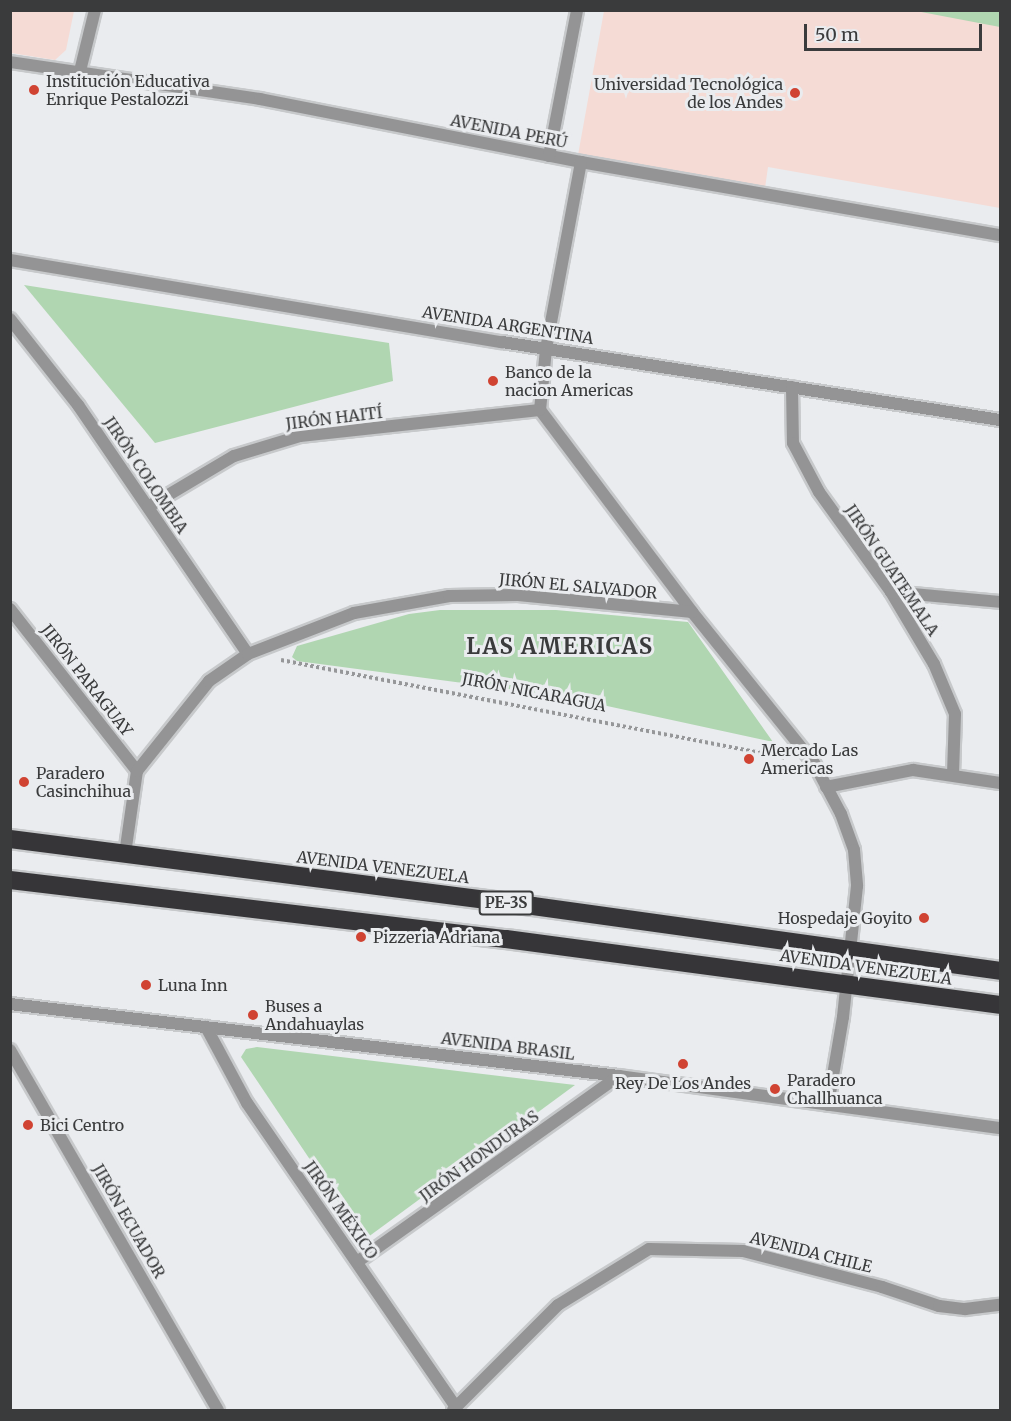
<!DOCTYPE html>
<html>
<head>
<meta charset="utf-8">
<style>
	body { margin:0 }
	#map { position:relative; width:1011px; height:1421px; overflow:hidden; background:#eaecef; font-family:Merriweather,serif }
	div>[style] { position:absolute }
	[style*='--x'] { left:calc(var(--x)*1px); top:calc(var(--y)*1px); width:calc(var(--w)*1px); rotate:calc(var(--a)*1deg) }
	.education>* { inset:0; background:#f5dbd5 }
	.green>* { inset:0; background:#b0d6b1 }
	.path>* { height:4px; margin-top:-2px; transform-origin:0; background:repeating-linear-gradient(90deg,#969799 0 3px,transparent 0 6px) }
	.roads { filter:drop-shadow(2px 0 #c7c9cb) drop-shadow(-2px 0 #c7c9cb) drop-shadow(0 2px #c7c9cb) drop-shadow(0 -2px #c7c9cb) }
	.street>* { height:12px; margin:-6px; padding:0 6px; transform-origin:6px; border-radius:6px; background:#949495 }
	.highway>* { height:18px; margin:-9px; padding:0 9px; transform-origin:9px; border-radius:9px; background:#363538 }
	.dots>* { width:16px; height:16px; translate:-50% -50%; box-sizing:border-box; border:3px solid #eaecef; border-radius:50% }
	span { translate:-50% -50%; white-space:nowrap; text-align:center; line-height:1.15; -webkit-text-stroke:6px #eaecef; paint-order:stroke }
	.shield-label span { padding:2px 4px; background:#eaecef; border:2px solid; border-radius:4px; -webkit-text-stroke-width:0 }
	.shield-label { font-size:15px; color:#3a3b3c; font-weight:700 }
	.poi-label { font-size:16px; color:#3a3b3c }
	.left { translate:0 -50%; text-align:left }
	.right { translate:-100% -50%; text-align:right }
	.street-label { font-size:16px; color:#3a3b3c }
	.district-label { font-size:22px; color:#3a3b3c; font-weight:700; letter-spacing:1.5px }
	.frame { position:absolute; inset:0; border:12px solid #3a3b3c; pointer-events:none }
	.scale { position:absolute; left:804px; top:24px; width:178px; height:27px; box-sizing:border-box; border:3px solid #3a3b3c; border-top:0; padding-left:8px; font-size:18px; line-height:21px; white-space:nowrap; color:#3a3b3c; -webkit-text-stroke:4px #eaecef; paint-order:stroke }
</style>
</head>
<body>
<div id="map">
	<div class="education">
		<div style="clip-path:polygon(10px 11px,74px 11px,66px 50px,55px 60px,11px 53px)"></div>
		<div style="clip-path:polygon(604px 11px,1000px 11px,1000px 208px,768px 167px,765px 188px,578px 155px)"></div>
	</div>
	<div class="green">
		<div style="clip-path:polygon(916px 11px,1000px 11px,1000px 27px)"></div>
		<div style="clip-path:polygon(24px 285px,389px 343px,393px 381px,155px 443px)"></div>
		<div style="clip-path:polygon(440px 610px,556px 610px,688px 622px,773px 742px,561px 696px,297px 661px,292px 657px,297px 646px,409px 614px)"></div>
		<div style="clip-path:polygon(257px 1047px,575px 1085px,364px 1240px,241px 1057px,246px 1049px)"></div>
	</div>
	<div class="path">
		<div style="--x:281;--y:660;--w:515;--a:10.96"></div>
	</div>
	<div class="roads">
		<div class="street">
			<div style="--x:10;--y:62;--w:253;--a:8.4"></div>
			<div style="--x:260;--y:99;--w:327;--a:11.1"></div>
			<div style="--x:581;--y:162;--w:425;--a:9.9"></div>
			<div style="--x:80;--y:71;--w:63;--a:-76.2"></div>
			<div style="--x:549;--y:156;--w:149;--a:-79.1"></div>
			<div style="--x:581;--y:162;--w:190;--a:100.6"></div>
			<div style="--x:546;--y:349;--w:61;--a:95.6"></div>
			<div style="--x:540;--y:410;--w:253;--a:53"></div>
			<div style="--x:692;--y:612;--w:194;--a:51.1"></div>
			<div style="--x:814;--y:763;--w:58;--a:62.1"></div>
			<div style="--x:841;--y:814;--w:38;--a:70"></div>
			<div style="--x:854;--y:850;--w:36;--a:85"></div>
			<div style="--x:857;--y:886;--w:132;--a:96.1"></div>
			<div style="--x:843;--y:1017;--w:89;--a:99.7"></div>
			<div style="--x:10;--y:260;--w:499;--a:9.5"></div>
			<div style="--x:502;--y:342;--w:504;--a:8.9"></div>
			<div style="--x:10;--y:319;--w:110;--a:51.7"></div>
			<div style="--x:78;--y:405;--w:301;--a:55.7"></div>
			<div style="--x:792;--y:387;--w:56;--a:89"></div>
			<div style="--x:793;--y:443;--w:55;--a:62"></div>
			<div style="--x:819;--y:492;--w:123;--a:54.2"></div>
			<div style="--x:891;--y:592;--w:84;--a:59.2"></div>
			<div style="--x:934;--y:664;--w:54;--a:67.2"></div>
			<div style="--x:955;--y:714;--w:61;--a:91.9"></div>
			<div style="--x:148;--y:507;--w:100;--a:-30.7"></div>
			<div style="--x:234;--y:456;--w:69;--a:-16.9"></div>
			<div style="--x:300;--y:436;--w:241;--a:-6.2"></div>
			<div style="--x:891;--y:592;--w:109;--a:5.2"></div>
			<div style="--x:10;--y:609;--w:206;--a:51.9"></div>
			<div style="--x:826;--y:787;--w:89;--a:-11.1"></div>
			<div style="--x:913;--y:770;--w:88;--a:8.5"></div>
			<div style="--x:125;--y:854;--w:84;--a:-81.8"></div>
			<div style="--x:137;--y:771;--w:115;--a:-51.3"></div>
			<div style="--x:209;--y:681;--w:47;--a:-34.7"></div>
			<div style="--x:248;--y:654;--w:114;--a:-21.1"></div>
			<div style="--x:354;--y:613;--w:97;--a:-10.1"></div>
			<div style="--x:449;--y:596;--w:69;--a:-0.8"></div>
			<div style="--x:518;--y:595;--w:175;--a:5.6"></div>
			<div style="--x:10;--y:1004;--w:613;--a:6.74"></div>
			<div style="--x:619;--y:1076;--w:385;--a:7.8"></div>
			<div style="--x:206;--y:1027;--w:86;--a:61.7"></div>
			<div style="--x:247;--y:1103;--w:369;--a:55.5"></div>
			<div style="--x:10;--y:1050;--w:416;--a:60"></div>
			<div style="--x:357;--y:1262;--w:321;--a:-35.4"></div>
			<div style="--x:453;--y:1410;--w:148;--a:-45"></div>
			<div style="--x:558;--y:1305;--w:107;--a:-31.6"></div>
			<div style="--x:649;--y:1249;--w:94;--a:1.2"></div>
			<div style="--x:743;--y:1251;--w:144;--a:14.5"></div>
			<div style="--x:882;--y:1287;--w:60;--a:18.4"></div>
			<div style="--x:939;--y:1306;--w:26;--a:7"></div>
			<div style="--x:965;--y:1309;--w:35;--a:-7"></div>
		</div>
		<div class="highway">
			<div style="--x:10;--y:839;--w:527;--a:7.3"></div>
			<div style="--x:533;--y:906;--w:472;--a:7.9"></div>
			<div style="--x:10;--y:880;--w:499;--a:6.8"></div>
			<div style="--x:506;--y:939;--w:498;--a:7.6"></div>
		</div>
	</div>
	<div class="dots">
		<div style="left:34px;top:90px;background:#d04332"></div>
		<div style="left:795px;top:93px;background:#d04332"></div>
		<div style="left:493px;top:381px;background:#d04332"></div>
		<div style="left:749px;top:759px;background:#d04332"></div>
		<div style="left:24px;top:782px;background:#d04332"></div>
		<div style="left:924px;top:918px;background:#d04332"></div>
		<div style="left:361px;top:937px;background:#d04332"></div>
		<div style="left:146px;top:985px;background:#d04332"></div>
		<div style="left:253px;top:1015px;background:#d04332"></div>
		<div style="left:683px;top:1064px;background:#d04332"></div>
		<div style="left:775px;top:1089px;background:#d04332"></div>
		<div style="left:28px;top:1125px;background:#d04332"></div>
	</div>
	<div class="shield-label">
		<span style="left:506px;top:903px">PE-3S</span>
	</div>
	<div class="poi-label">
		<span class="left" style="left:46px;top:90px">Institución Educativa<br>Enrique Pestalozzi</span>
		<span class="right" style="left:783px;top:93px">Universidad Tecnológica<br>de los Andes</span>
		<span class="left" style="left:505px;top:381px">Banco de la<br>nacion Americas</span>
		<span class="left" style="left:761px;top:759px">Mercado Las<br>Americas</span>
		<span class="left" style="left:36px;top:782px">Paradero<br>Casinchihua</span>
		<span class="right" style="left:912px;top:918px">Hospedaje Goyito</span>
		<span class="left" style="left:373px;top:937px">Pizzeria Adriana</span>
		<span class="left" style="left:158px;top:985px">Luna Inn</span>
		<span class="left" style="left:265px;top:1015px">Buses a<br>Andahuaylas</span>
		<span class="left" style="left:787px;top:1089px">Paradero<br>Challhuanca</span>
		<span style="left:683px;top:1083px">Rey De Los Andes</span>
		<span class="left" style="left:40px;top:1125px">Bici Centro</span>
	</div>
	<div class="street-label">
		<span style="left:509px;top:131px;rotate:11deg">AVENIDA PERÚ</span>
		<span style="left:508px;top:325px;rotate:9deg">AVENIDA ARGENTINA</span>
		<span style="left:334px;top:418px;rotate:-7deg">JIRÓN HAITÍ</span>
		<span style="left:146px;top:475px;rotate:56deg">JIRÓN COLOMBIA</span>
		<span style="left:892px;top:570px;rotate:56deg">JIRÓN GUATEMALA</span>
		<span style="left:578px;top:586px;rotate:5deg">JIRÓN EL SALVADOR</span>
		<span style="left:87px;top:680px;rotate:52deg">JIRÓN PARAGUAY</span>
		<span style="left:534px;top:692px;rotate:11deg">JIRÓN NICARAGUA</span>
		<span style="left:383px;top:867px;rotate:7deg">AVENIDA VENEZUELA</span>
		<span style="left:866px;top:967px;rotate:8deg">AVENIDA VENEZUELA</span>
		<span style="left:508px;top:1046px;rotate:7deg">AVENIDA BRASIL</span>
		<span style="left:479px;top:1156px;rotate:-36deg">JIRÓN HONDURAS</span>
		<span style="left:341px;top:1210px;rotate:55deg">JIRÓN MÉXICO</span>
		<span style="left:129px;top:1221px;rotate:60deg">JIRÓN ECUADOR</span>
		<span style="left:811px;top:1252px;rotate:14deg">AVENIDA CHILE</span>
	</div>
	<div class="district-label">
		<span style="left:560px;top:647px">LAS AMERICAS</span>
	</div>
	<div class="frame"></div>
	<div class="scale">50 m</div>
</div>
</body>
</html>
